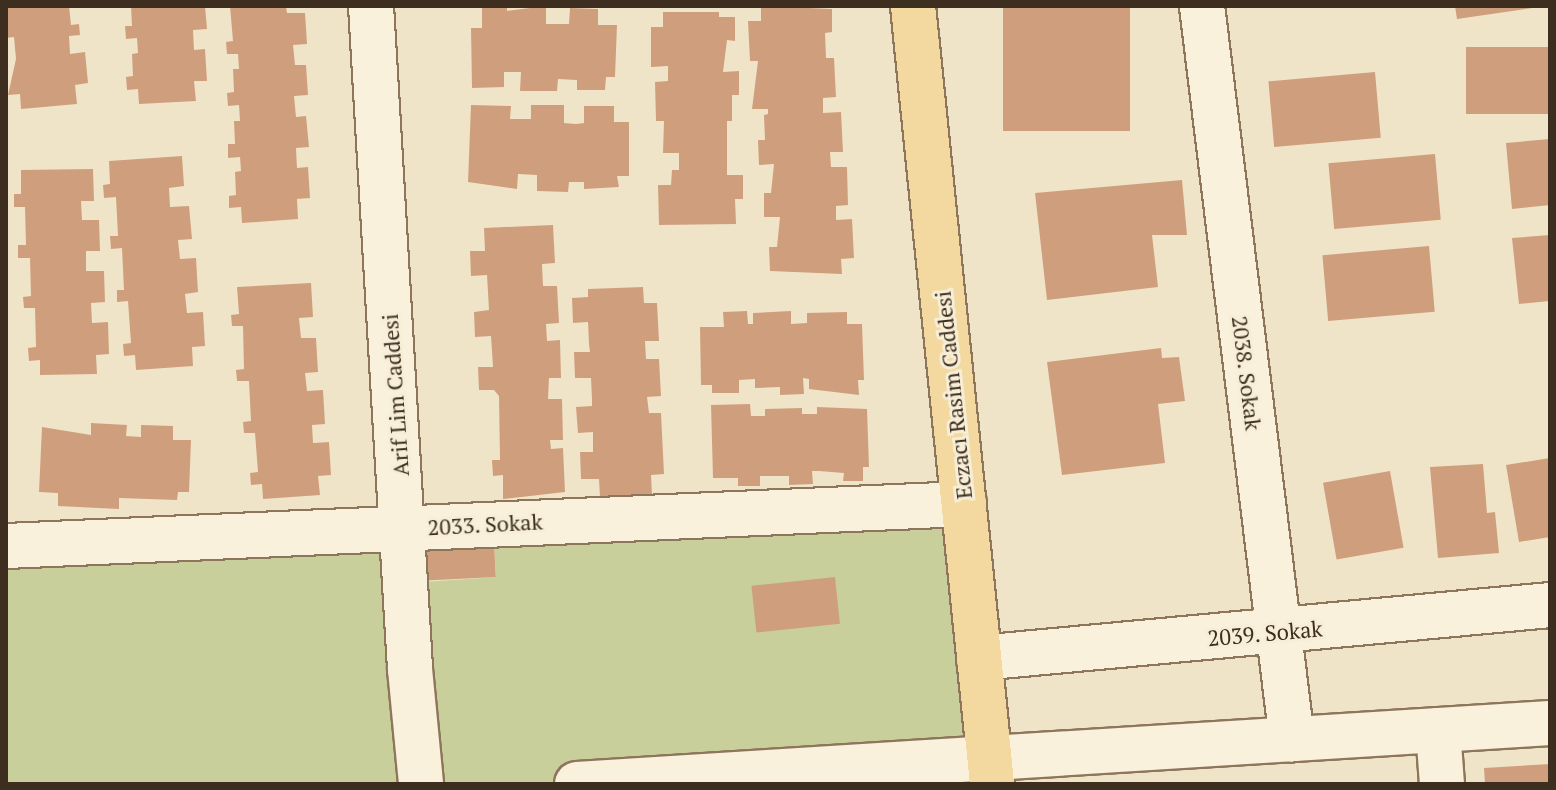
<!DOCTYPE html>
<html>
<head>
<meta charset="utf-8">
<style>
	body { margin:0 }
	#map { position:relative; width:1556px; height:790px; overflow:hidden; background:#f0e4c8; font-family:"PT Serif",serif }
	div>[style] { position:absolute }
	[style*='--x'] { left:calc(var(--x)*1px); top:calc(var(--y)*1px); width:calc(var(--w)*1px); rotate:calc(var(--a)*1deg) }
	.green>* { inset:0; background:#c9cf9b }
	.building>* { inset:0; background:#cf9f7d; transform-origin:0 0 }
	.roads { filter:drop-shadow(2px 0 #8d765c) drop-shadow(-2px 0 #8d765c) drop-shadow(0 2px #8d765c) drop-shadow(0 -2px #8d765c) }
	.minor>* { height:44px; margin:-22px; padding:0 22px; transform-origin:22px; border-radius:22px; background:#faf1dc }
	.major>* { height:44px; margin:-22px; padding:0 22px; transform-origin:22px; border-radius:22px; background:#f3d9a0 }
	span { translate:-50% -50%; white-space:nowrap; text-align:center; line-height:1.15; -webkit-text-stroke:6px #f7eed8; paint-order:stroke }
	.street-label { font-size:22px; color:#3d2e20 }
	.frame { position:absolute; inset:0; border:8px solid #3d2e20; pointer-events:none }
</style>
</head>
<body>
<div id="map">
	<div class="green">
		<div style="clip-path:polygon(964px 504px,990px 760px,577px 784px,6px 784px,6px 546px,404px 528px,408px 583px,496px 577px,493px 523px)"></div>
	</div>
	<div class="building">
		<div style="clip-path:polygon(6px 6px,69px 6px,71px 25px,79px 24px,80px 35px,69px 36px,70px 54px,85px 52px,88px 83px,75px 85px,77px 104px,21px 109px,20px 94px,8px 95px,16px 59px,14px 37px,6px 38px)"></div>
		<div style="clip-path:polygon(131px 6px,205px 6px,207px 29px,193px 30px,194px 50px,205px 49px,207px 81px,194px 81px,196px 101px,139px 104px,138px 89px,127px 90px,126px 77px,133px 76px,132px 54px,138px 53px,137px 38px,126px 39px,125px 26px,132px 26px)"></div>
		<div style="clip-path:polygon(230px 6px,286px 6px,287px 13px,305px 13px,307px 44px,293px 45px,295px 65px,306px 65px,308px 95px,294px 96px,296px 117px,306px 116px,309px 147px,296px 148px,297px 168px,308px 167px,310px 198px,297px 199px,298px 219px,242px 223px,241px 207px,229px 208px,229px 196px,236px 195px,235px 172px,241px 171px,240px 157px,228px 158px,228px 144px,235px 144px,234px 121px,240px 121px,239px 105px,228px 106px,227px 93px,234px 92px,233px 69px,239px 69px,238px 54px,227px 54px,226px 42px,233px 41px)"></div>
		<div style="clip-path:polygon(482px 6px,507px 6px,507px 11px,546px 6px,546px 24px,569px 24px,570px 8px,598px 9px,598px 25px,617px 25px,615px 77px,606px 77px,605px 90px,577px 90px,577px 80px,558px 79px,557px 91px,520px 91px,521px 72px,504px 72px,504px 87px,472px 88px,471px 28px,482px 28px)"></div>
		<div style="clip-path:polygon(761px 6px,832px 9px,832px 32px,825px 33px,826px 58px,834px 58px,836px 97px,823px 98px,823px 113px,841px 112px,843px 152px,830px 152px,831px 167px,847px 167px,848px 205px,836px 206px,836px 220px,852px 219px,854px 258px,841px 259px,842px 274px,770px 271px,769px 247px,777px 247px,780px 217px,764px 217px,764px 193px,771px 193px,774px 164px,759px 165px,758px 140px,765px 140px,764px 115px,768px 114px,768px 109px,752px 109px,758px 61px,750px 61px,748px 21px,761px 21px)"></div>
		<div style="left:1003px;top:6px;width:127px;height:125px"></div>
		<div style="clip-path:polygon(1455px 6px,1531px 6px,1532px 8px,1457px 19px)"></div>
		<div style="clip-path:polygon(663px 12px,719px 12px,719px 17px,735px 17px,735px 41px,727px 40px,723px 72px,739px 71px,739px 95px,732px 95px,732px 121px,727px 121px,727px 175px,743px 175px,743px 199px,735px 199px,736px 224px,659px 225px,658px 185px,671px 185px,672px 170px,679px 170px,679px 153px,663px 153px,664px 121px,656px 121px,655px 82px,668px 81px,668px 66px,651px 67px,651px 27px,663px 27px)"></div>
		<div style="left:1550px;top:47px;width:67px;height:84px;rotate:90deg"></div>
		<div style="left:1375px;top:72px;width:66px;height:107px;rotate:85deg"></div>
		<div style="clip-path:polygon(471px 105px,511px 106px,510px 119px,531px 119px,531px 105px,564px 105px,564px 123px,576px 124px,584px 123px,584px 106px,614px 106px,614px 122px,629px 122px,629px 176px,617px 176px,619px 187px,584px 189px,584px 182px,569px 182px,568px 192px,537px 191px,537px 175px,518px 174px,517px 189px,468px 182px)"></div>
		<div style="clip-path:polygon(1550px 139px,1550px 205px,1512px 209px,1506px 143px)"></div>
		<div style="left:1435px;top:154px;width:66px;height:107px;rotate:85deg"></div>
		<div style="clip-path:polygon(182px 156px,184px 186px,169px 188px,170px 207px,189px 206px,192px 239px,178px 240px,180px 259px,196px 258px,198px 292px,185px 294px,187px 313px,203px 312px,205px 346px,192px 347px,193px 366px,136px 370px,135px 355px,124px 356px,123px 344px,131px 343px,128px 301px,117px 302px,117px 290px,124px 290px,122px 248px,111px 249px,110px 236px,118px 236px,116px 197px,104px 198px,103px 185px,110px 184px,109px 161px)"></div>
		<div style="clip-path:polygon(93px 169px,94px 201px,81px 201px,82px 220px,99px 220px,100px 251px,86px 251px,86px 271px,104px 271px,105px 302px,91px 303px,92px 323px,108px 322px,109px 354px,96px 355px,97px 374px,40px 375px,40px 360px,29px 361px,28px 348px,36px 347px,35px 308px,24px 308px,23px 297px,31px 296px,30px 258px,18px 258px,18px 245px,26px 245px,25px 207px,14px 207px,14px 194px,21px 194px,21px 170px)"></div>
		<div style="clip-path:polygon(1182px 180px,1187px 235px,1152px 235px,1158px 287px,1047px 300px,1035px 193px)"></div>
		<div style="clip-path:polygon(553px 225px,555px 263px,542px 264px,543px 286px,557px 286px,559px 323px,546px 324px,547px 341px,560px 340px,561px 378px,549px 378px,548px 399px,562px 399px,563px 440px,550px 440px,551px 449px,563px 448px,565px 492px,503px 499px,503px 475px,493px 476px,492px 460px,500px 460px,499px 396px,494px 390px,479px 390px,478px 367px,493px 367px,491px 336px,475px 337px,474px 312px,489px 310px,487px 275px,471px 276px,470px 251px,485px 251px,484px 228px)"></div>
		<div style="clip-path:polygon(1550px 235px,1550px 301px,1519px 304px,1512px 238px)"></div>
		<div style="left:1429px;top:246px;width:66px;height:107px;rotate:85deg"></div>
		<div style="clip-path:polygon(311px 283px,313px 317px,299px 318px,301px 338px,316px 338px,318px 372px,305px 373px,307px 391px,323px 390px,325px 424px,312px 425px,313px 443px,329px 442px,331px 475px,318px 476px,320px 495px,263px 499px,262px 484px,251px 485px,250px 473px,258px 472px,255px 433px,244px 433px,243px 422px,251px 421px,249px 381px,237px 381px,236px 370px,244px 369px,243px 326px,232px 326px,231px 315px,239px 314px,237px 287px)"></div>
		<div style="clip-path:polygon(643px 287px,644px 303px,657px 303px,659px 341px,645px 341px,646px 359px,659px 359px,661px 396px,647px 397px,649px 413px,661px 413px,664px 474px,651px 475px,652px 495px,600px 497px,599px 479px,581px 479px,580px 452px,593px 452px,593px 432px,578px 433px,576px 407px,592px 406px,592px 399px,591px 378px,575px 378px,574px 352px,590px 352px,589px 344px,588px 322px,573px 323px,572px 298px,588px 297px,588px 289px)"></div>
		<div style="clip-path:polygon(747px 311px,748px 324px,753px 324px,753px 313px,791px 311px,791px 324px,807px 323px,807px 313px,847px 312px,847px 324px,862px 324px,864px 380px,858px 380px,859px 395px,809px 389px,809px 379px,803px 378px,804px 394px,780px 395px,780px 387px,755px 388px,755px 379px,739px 380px,739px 393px,712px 393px,712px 385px,701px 385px,700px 327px,724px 327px,723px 312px)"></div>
		<div style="clip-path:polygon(1161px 348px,1162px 358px,1179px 357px,1185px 401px,1158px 404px,1165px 463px,1062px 475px,1047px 362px)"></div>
		<div style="clip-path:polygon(750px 404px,751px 416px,765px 416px,765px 409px,802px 408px,802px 414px,817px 414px,817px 407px,867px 409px,869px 467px,863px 467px,863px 481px,843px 481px,844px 473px,819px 471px,812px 471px,813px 484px,789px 485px,789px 476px,760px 476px,760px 486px,738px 486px,738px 478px,713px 478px,711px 405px)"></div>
		<div style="clip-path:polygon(91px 423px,127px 425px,126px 436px,141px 437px,141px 425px,173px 426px,173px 440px,191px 440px,189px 492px,178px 492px,177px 500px,119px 498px,119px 509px,58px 506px,58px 493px,39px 492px,42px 427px,91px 435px)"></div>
		<div style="clip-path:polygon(1550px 458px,1550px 537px,1519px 542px,1506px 465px)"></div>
		<div style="clip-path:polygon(1483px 464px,1487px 513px,1495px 512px,1499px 553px,1438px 558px,1430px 467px)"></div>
		<div style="left:1390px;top:471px;width:78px;height:68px;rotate:80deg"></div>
		<div style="left:493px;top:523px;width:54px;height:89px;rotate:87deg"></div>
		<div style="left:835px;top:577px;width:47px;height:84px;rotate:84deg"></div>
		<div style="clip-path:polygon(1550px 764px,1550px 784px,1485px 784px,1484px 768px)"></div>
	</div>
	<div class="roads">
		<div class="minor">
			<div style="--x:371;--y:6;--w:664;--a:86.63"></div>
			<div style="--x:410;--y:669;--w:116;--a:84.5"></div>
			<div style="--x:1202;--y:6;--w:739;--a:83.01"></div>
			<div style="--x:6;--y:546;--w:959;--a:-2.51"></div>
			<div style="--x:979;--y:658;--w:573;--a:-5.3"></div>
			<div style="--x:1438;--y:730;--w:54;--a:85.8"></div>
			<div style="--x:577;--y:784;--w:975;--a:-3.59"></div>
		</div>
		<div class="major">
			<div style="--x:913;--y:6;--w:782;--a:84.2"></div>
		</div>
	</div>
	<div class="street-label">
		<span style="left:1247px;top:373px;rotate:83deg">2038. Sokak</span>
		<span style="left:395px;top:395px;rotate:-94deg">Arif Lim Caddesi</span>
		<span style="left:953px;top:395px;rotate:-96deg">Eczacı Rasim Caddesi</span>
		<span style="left:485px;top:524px;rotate:-3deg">2033. Sokak</span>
		<span style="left:1265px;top:633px;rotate:-5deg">2039. Sokak</span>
	</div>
	<div class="frame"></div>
</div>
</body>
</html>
